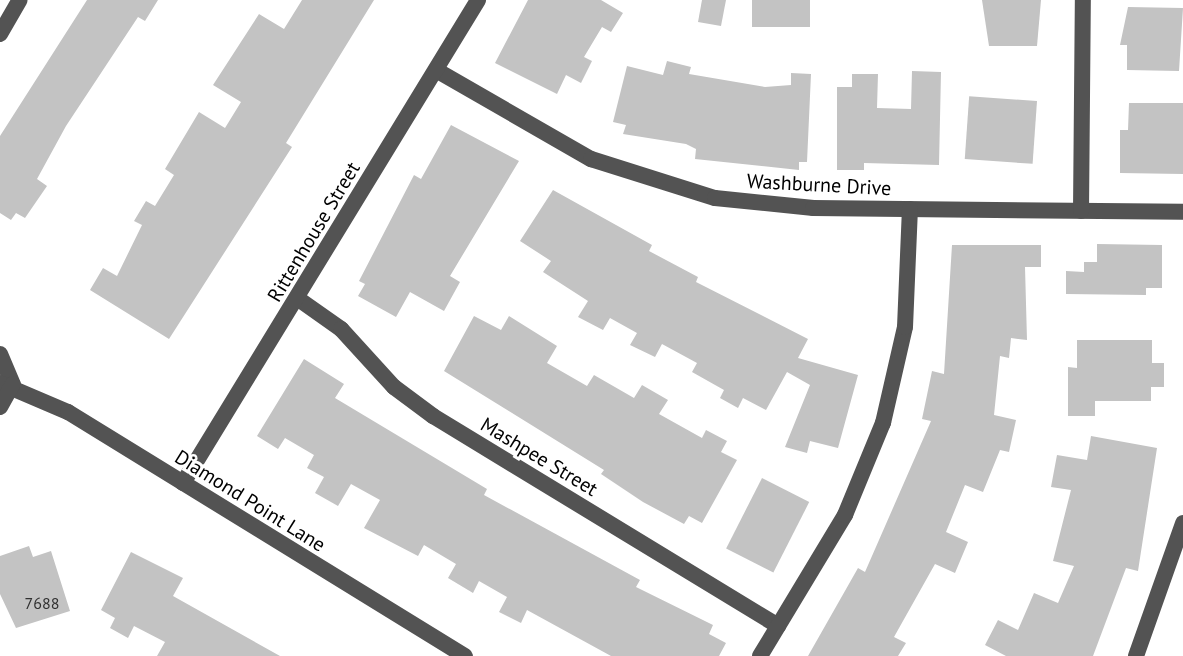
<!DOCTYPE html>
<html>
<head>
<meta charset="utf-8">
<style>
	body { margin:0 }
	#map { position:relative; width:1183px; height:656px; overflow:hidden; background:#fff; font-family:"PT Sans",sans-serif }
	div>[style] { position:absolute }
	[style*='--x'] { left:calc(var(--x)*1px); top:calc(var(--y)*1px); width:calc(var(--w)*1px); rotate:calc(var(--a)*1deg) }
	.building>* { inset:0; background:#c3c3c3; transform-origin:0 0 }
	.minor>* { height:16px; margin:-8px; padding:0 8px; transform-origin:8px; border-radius:8px; background:#535353 }
	.tertiary>* { height:16px; margin:-8px; padding:0 8px; transform-origin:8px; border-radius:8px; background:#535353 }
	span { translate:-50% -50%; white-space:nowrap; text-align:center; line-height:1.15; -webkit-text-stroke:6px #fff; paint-order:stroke }
	.number-label { font-size:16px; color:#313131 }
	.number-label span { -webkit-text-stroke-width:0 }
	.street-label { font-size:20px; color:#000 }
</style>
</head>
<body>
<div id="map">
	<div class="building">
		<div style="clip-path:polygon(87px 0,158px 0,145px 21px,138px 17px,66px 126px,37px 179px,47px 186px,25px 218px,16px 213px,11px 220px,0 213px,0 136px)"></div>
		<div style="clip-path:polygon(302px 0,374px 0,286px 143px,292px 147px,169px 339px,90px 290px,103px 268px,117px 276px,142px 225px,134px 221px,146px 201px,155px 206px,174px 175px,165px 169px,199px 112px,225px 128px,241px 102px,213px 85px,259px 14px,284px 29px)"></div>
		<div style="clip-path:polygon(528px 0,601px 0,623px 13px,611px 32px,602px 27px,584px 57px,592px 61px,581px 83px,566px 75px,557px 94px,495px 63px)"></div>
		<div style="clip-path:polygon(702px 0,726px 0,721px 26px,698px 22px)"></div>
		<div style="left:752px;top:0;width:58px;height:27px"></div>
		<div style="clip-path:polygon(982px 0,1041px 0,1037px 46px,989px 46px)"></div>
		<div style="clip-path:polygon(1128px 7px,1183px 8px,1179px 71px,1127px 70px,1127px 45px,1120px 45px)"></div>
		<div style="clip-path:polygon(667px 61px,691px 67px,689px 74px,765px 87px,791px 85px,791px 73px,811px 74px,807px 162px,799px 162px,799px 170px,695px 159px,696px 149px,686px 144px,623px 134px,626px 125px,613px 122px,627px 66px,663px 75px)"></div>
		<div style="clip-path:polygon(912px 71px,941px 72px,939px 165px,864px 163px,864px 170px,837px 170px,837px 87px,852px 87px,852px 74px,878px 74px,877px 108px,911px 109px)"></div>
		<div style="left:1037px;top:101px;width:63px;height:68px;rotate:94deg"></div>
		<div style="clip-path:polygon(1129px 103px,1183px 103px,1183px 174px,1120px 173px,1120px 130px,1128px 130px)"></div>
		<div style="clip-path:polygon(451px 125px,519px 161px,450px 276px,460px 282px,444px 311px,410px 292px,396px 317px,358px 296px,365px 284px,359px 281px,414px 175px,421px 179px)"></div>
		<div style="clip-path:polygon(553px 190px,652px 245px,649px 251px,698px 277px,696px 282px,808px 339px,798px 358px,858px 375px,838px 448px,810px 441px,807px 453px,785px 447px,810px 385px,787px 372px,766px 410px,743px 398px,738px 408px,720px 398px,724px 390px,692px 372px,697px 363px,662px 344px,655px 357px,630px 345px,637px 333px,610px 318px,603px 330px,578px 317px,588px 301px,543px 272px,551px 261px,520px 241px)"></div>
		<div style="clip-path:polygon(1097px 244px,1162px 245px,1162px 288px,1146px 288px,1146px 295px,1066px 294px,1066px 271px,1084px 272px,1084px 262px,1097px 262px)"></div>
		<div style="clip-path:polygon(952px 245px,1041px 245px,1041px 267px,1025px 267px,1027px 340px,1011px 338px,1009px 358px,1000px 356px,994px 415px,1016px 420px,1009px 452px,1000px 450px,983px 492px,965px 485px,946px 532px,968px 542px,955px 573px,935px 564px,894px 637px,906px 643px,898px 656px,808px 656px,858px 568px,865px 572px,931px 421px,922px 419px,932px 371px,944px 374px)"></div>
		<div style="clip-path:polygon(474px 316px,501px 330px,509px 316px,557px 346px,547px 363px,587px 386px,594px 375px,634px 398px,642px 385px,668px 400px,659px 414px,702px 438px,706px 430px,727px 441px,721px 452px,737px 460px,702px 523px,689px 516px,684px 524px,643px 502px,601px 474px,604px 470px,444px 371px)"></div>
		<div style="clip-path:polygon(1077px 340px,1152px 340px,1152px 363px,1164px 363px,1164px 387px,1151px 387px,1151px 401px,1095px 401px,1095px 416px,1068px 416px,1068px 367px,1077px 368px)"></div>
		<div style="clip-path:polygon(304px 359px,344px 384px,335px 398px,487px 489px,484px 495px,640px 580px,636px 587px,713px 625px,709px 634px,726px 643px,719px 656px,611px 656px,527px 610px,521px 623px,499px 612px,507px 597px,479px 581px,473px 593px,448px 578px,456px 564px,424px 545px,418px 556px,364px 528px,380px 500px,351px 484px,338px 506px,315px 493px,324px 477px,307px 468px,314px 455px,285px 438px,278px 449px,257px 436px)"></div>
		<div style="clip-path:polygon(1091px 436px,1157px 448px,1138px 571px,1126px 568px,1093px 656px,1006px 656px,985px 645px,998px 620px,1018px 630px,1034px 593px,1058px 603px,1074px 566px,1053px 561px,1071px 490px,1051px 487px,1057px 455px,1087px 460px)"></div>
		<div style="left:762px;top:478px;width:53px;height:79px;rotate:27deg"></div>
		<div style="clip-path:polygon(29px 546px,33px 557px,51px 551px,70px 611px,16px 628px,0 594px,0 556px)"></div>
		<div style="clip-path:polygon(131px 552px,183px 578px,173px 596px,280px 656px,157px 656px,165px 642px,134px 626px,128px 638px,110px 628px,115px 618px,101px 610px)"></div>
	</div>
	<div class="minor">
		<div style="--x:0;--y:34;--w:39;--a:-60"></div>
		<div style="--x:436;--y:70;--w:179;--a:29.9"></div>
		<div style="--x:591;--y:159;--w:130;--a:17.5"></div>
		<div style="--x:715;--y:198;--w:99;--a:5.8"></div>
		<div style="--x:813;--y:208;--w:370;--a:0.6"></div>
		<div style="--x:1081;--y:211;--w:211;--a:-89.5"></div>
		<div style="--x:297;--y:298;--w:54;--a:35.2"></div>
		<div style="--x:341;--y:329;--w:79;--a:47.6"></div>
		<div style="--x:394;--y:387;--w:49;--a:36.6"></div>
		<div style="--x:433;--y:416;--w:404;--a:31.3"></div>
		<div style="--x:183;--y:483;--w:566;--a:-58.58"></div>
		<div style="--x:760;--y:656;--w:165;--a:-58.9"></div>
		<div style="--x:845;--y:515;--w:100;--a:-67.6"></div>
		<div style="--x:883;--y:423;--w:98;--a:-77.1"></div>
		<div style="--x:905;--y:327;--w:118;--a:-87.6"></div>
		<div style="--x:1136;--y:656;--w:141;--a:-70.5"></div>
	</div>
	<div class="tertiary">
		<div style="--x:0;--y:354;--w:33;--a:67"></div>
		<div style="--x:0;--y:383;--w:74;--a:23.1"></div>
		<div style="--x:68;--y:412;--w:466;--a:31.6"></div>
		<div style="--x:0;--y:407;--w:26;--a:-61"></div>
	</div>
	<div class="number-label">
		<span style="left:42px;top:603px">7688</span>
	</div>
	<div class="street-label">
		<span style="left:819px;top:185px;rotate:3deg">Washburne Drive</span>
		<span style="left:314px;top:232px;rotate:-59deg">Rittenhouse Street</span>
		<span style="left:539px;top:457px;rotate:31deg">Mashpee Street</span>
		<span style="left:250px;top:501px;rotate:32deg">Diamond Point Lane</span>
	</div>
</div>
</body>
</html>
